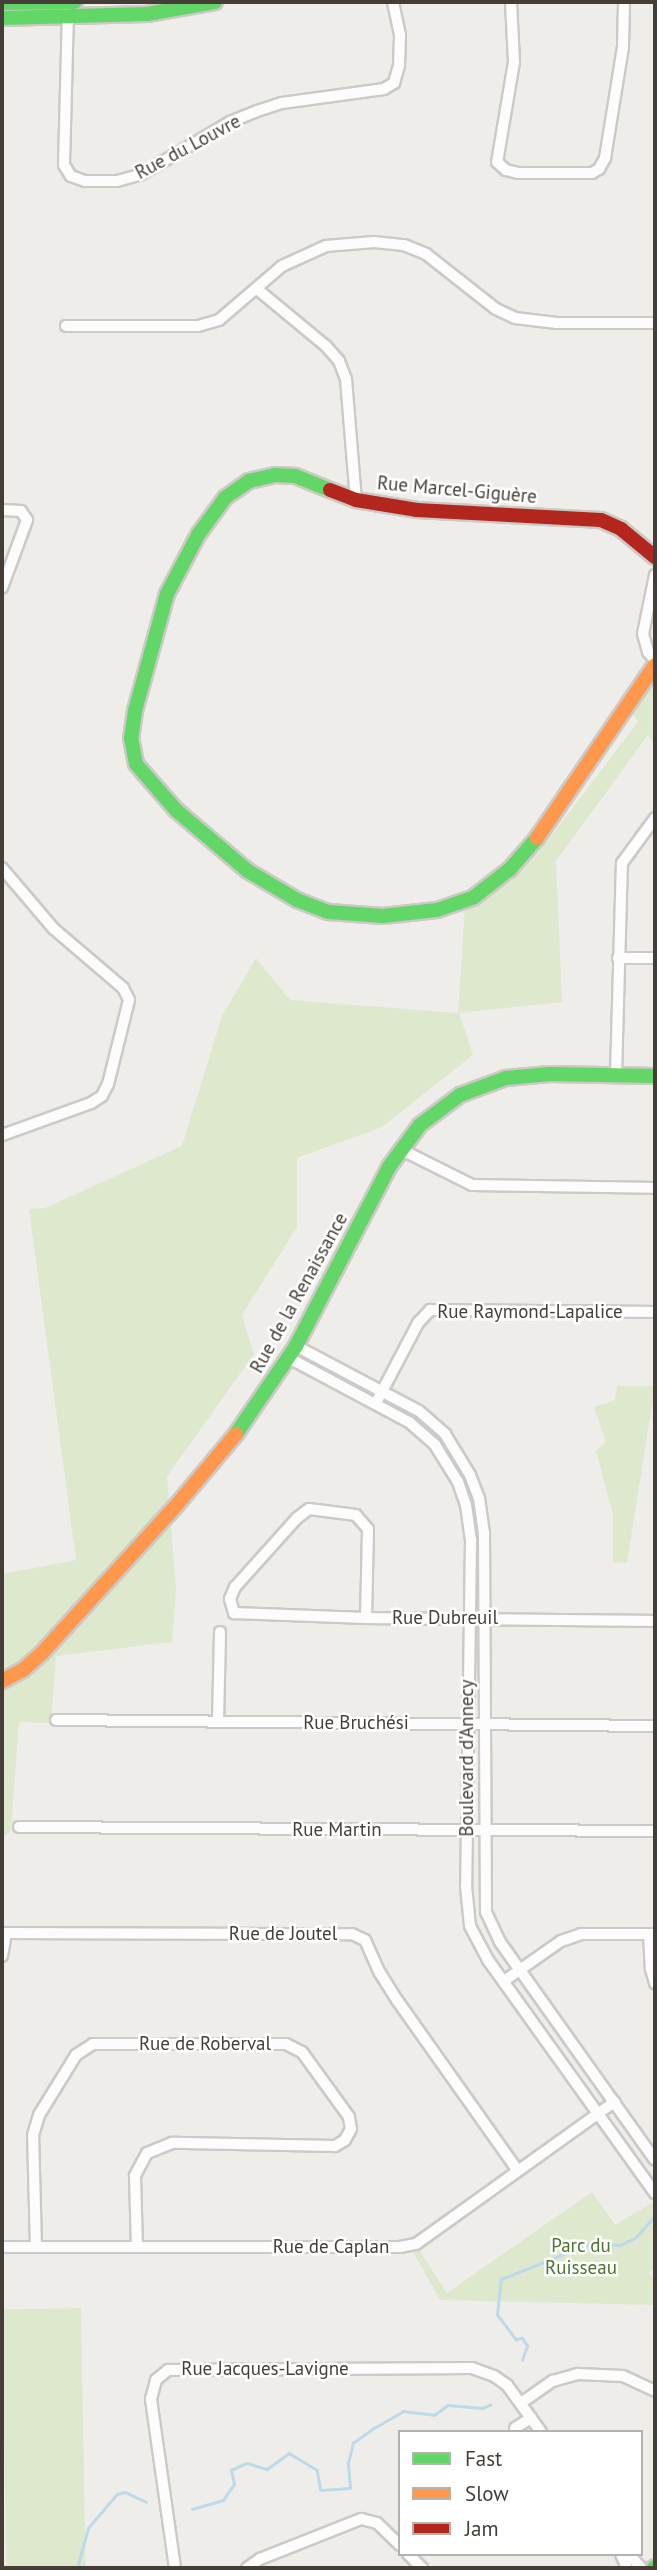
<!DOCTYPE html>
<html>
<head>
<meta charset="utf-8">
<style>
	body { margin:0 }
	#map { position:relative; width:657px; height:2570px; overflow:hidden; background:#efedea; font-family:"PT Sans",sans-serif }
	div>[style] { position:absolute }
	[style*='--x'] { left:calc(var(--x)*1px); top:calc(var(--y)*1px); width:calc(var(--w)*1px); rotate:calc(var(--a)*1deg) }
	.green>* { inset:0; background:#dde8cc; transform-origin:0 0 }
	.stream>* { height:2.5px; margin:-1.25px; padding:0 1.25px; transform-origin:1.25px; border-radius:1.25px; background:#bddaea }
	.roads { filter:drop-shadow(2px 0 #ccc9c6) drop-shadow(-2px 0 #ccc9c6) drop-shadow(0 2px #ccc9c6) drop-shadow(0 -2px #ccc9c6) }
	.street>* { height:10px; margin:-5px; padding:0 5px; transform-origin:5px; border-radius:5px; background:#fdfcfc }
	.fast>* { height:14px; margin:-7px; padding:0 7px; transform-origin:7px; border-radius:7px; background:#63d668 }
	.slow>* { height:14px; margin:-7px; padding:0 7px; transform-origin:7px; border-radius:7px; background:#ff974d }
	.jam>* { height:14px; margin:-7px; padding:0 7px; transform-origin:7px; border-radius:7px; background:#b3261e }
	span { translate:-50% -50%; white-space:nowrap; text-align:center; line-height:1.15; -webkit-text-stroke:5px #fff; paint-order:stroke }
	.street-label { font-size:19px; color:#443e36 }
	.park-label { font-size:19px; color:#4b722e }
	.frame { position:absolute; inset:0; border:4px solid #443e36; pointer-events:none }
	.legend { position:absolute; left:398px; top:2430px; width:245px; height:126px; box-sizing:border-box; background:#fff; border:2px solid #b4b2af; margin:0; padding:9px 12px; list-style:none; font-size:21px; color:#443e36 }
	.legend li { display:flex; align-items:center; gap:14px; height:35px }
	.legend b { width:35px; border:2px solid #b4b2af }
</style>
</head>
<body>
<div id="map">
	<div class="green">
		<div style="clip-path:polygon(655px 676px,655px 745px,648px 735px,556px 861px,562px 1002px,459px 1013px,473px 1055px,382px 1127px,297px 1158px,297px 1227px,242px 1315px,254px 1354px,167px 1476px,176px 1589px,172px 1642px,56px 1656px,51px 1723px,19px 1722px,11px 1830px,2px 1838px,2px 1574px,76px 1560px,29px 1209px,45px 1208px,182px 1146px,222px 1016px,256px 958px,290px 1000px,458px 1013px,465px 906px,506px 882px,538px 853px,638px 722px,631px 711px)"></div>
		<div style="clip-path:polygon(617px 1386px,655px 1386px,627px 1563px,613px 1562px,613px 1515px,596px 1451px,606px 1442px,594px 1407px,615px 1400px)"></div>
		<div style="clip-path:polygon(592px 2192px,615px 2225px,652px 2203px,655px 2208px,655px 2268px,649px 2272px,655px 2281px,655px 2305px,440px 2300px,409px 2244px,414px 2242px,447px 2293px)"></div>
		<div style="left:81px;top:2308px;width:260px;height:79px;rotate:89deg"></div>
	</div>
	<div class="stream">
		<div style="--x:522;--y:2360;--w:15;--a:-70"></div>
		<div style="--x:527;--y:2346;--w:9;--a:-122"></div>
		<div style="--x:522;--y:2338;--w:6;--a:162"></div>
		<div style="--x:516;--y:2340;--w:31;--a:-127"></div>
		<div style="--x:497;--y:2315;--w:36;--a:-84"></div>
		<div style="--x:501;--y:2279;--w:100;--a:-21.7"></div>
		<div style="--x:594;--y:2242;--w:26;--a:7"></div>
		<div style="--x:620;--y:2245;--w:17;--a:-25"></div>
		<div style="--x:635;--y:2238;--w:30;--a:-48"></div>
		<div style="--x:192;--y:2509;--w:32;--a:-16"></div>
		<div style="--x:223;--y:2500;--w:19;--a:-55"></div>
		<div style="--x:234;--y:2484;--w:14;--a:-102"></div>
		<div style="--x:231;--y:2470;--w:17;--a:-24"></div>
		<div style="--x:247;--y:2463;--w:21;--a:17"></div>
		<div style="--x:267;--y:2469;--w:27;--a:-36"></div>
		<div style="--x:289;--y:2453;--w:33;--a:31"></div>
		<div style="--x:317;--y:2470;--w:20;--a:79"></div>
		<div style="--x:321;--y:2490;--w:29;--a:-4"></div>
		<div style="--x:350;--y:2488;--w:25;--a:-95"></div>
		<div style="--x:348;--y:2463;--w:21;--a:-76"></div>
		<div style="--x:353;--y:2443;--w:26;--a:-36"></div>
		<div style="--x:374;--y:2428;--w:34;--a:-30"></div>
		<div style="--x:403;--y:2411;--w:31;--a:7"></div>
		<div style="--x:434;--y:2415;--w:17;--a:-36"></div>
		<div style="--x:448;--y:2405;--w:34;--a:5"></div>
		<div style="--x:482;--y:2408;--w:9;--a:-21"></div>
		<div style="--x:77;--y:2568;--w:41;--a:-74.6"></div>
		<div style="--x:88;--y:2528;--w:45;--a:-49.5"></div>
		<div style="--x:117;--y:2494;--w:8;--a:-14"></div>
		<div style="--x:125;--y:2492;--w:23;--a:25"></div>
	</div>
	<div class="roads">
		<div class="street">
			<div style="--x:511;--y:2;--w:60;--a:87.1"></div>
			<div style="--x:514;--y:62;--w:101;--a:99.6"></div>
			<div style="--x:497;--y:162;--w:12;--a:42"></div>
			<div style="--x:506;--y:170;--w:12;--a:14"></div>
			<div style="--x:518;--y:173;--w:74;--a:0"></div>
			<div style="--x:592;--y:173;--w:8;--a:-30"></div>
			<div style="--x:599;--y:169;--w:13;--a:-61"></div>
			<div style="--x:605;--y:158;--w:112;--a:-80.8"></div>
			<div style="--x:623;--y:47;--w:45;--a:-88.7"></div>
			<div style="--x:68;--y:12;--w:153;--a:91.5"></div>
			<div style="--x:64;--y:165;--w:13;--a:58"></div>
			<div style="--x:71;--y:176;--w:15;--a:20"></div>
			<div style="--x:85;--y:181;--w:32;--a:0"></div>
			<div style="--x:117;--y:181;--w:24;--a:-15"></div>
			<div style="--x:140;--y:175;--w:104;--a:-30.5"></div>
			<div style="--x:230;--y:122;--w:29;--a:-22"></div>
			<div style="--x:257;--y:111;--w:26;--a:-18"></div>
			<div style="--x:282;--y:103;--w:103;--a:-7.8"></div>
			<div style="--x:384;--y:89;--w:12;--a:-31"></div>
			<div style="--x:394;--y:83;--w:19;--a:-74"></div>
			<div style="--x:399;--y:65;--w:30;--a:-88"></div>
			<div style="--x:400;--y:35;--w:34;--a:-102"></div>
			<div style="--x:257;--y:289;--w:89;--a:39.6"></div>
			<div style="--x:326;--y:346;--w:20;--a:49"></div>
			<div style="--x:339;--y:361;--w:19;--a:69"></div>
			<div style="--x:346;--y:379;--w:121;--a:85.3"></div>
			<div style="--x:66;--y:326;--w:132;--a:0"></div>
			<div style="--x:198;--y:326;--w:22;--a:-16"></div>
			<div style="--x:219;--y:320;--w:83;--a:-40.6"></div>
			<div style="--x:282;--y:266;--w:48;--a:-24.4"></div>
			<div style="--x:326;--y:246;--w:48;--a:-4.8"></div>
			<div style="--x:374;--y:242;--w:30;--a:6"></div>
			<div style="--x:404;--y:245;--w:24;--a:22"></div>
			<div style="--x:426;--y:254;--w:89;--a:38.2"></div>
			<div style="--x:496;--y:309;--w:21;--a:25"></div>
			<div style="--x:515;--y:318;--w:42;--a:6.8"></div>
			<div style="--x:557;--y:323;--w:98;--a:0"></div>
			<div style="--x:2;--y:510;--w:19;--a:3"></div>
			<div style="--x:21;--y:511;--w:11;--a:56"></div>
			<div style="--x:27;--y:520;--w:72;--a:110.2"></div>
			<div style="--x:655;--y:575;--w:60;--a:101.5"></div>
			<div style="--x:643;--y:634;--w:19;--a:74"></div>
			<div style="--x:648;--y:652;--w:11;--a:49"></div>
			<div style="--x:2;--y:868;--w:80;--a:49.6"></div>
			<div style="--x:54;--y:929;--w:91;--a:40.5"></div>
			<div style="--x:123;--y:988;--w:13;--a:63"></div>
			<div style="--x:129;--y:1000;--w:87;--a:104"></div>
			<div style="--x:108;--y:1084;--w:13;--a:117"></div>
			<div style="--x:102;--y:1096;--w:13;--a:148"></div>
			<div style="--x:91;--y:1103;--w:95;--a:160.2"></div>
			<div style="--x:618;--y:958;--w:37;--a:0"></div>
			<div style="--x:616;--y:1075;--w:212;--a:-88.4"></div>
			<div style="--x:622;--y:863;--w:56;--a:-53.7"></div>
			<div style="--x:400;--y:1149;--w:80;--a:26.6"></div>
			<div style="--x:472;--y:1185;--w:183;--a:0.9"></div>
			<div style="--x:296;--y:1346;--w:139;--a:27.9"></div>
			<div style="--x:419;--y:1411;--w:35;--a:41"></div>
			<div style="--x:445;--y:1434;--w:48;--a:58.6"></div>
			<div style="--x:470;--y:1475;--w:25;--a:69"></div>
			<div style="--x:479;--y:1498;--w:34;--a:82"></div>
			<div style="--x:484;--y:1532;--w:380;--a:89.7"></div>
			<div style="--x:486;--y:1912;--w:33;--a:65"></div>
			<div style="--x:500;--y:1942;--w:267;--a:54.6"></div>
			<div style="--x:289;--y:1358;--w:136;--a:28.1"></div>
			<div style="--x:409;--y:1422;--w:35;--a:41"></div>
			<div style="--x:435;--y:1445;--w:44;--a:58.1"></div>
			<div style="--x:458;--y:1482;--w:24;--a:71"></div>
			<div style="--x:466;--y:1505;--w:35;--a:82"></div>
			<div style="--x:471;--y:1540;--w:346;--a:90.8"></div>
			<div style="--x:466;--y:1886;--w:40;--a:84.3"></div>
			<div style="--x:470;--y:1926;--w:38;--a:62"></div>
			<div style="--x:488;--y:1960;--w:287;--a:54.4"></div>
			<div style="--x:376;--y:1403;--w:90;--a:-62.3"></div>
			<div style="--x:418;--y:1323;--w:18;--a:-47"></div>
			<div style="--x:430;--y:1310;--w:225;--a:0.5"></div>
			<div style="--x:366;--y:1618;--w:89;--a:-88.7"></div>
			<div style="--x:368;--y:1529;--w:18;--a:-131"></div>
			<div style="--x:356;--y:1515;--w:47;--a:-172.7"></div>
			<div style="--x:309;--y:1509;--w:15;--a:143"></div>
			<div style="--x:297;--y:1518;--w:93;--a:131.9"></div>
			<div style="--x:235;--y:1587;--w:13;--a:113"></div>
			<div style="--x:230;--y:1599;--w:15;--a:74"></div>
			<div style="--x:234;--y:1613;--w:132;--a:2.2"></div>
			<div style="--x:366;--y:1618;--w:289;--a:0.6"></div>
			<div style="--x:56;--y:1720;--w:599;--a:0.57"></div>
			<div style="--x:218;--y:1722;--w:90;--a:-88.7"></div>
			<div style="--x:19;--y:1827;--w:636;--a:0.36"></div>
			<div style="--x:649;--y:1934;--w:35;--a:87"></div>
			<div style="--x:651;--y:1969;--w:15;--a:74"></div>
			<div style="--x:2;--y:1956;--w:23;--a:-80"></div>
			<div style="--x:6;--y:1933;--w:346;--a:0.2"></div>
			<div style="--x:352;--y:1934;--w:14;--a:25"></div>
			<div style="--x:365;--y:1940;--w:36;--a:66"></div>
			<div style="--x:380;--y:1973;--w:32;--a:58"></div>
			<div style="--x:397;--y:2000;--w:209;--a:54.7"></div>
			<div style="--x:504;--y:1981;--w:70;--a:-35.1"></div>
			<div style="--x:561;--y:1941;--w:21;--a:-19"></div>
			<div style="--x:581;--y:1934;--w:74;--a:0"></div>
			<div style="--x:2;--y:2247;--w:398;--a:0"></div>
			<div style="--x:400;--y:2247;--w:16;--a:-11"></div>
			<div style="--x:416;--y:2244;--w:244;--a:-35.6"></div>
			<div style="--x:36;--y:2247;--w:112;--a:-91.5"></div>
			<div style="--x:33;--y:2135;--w:21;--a:-73"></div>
			<div style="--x:39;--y:2115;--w:70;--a:-58.3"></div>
			<div style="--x:76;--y:2055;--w:20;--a:-33"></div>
			<div style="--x:93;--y:2044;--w:193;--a:0"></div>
			<div style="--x:286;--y:2044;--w:18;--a:27"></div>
			<div style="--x:302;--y:2052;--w:80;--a:54.1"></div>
			<div style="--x:349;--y:2117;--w:12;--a:81"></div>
			<div style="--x:351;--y:2129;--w:13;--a:119"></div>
			<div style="--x:345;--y:2140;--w:12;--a:149"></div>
			<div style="--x:335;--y:2146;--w:163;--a:-178.9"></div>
			<div style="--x:172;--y:2143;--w:27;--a:158"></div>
			<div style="--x:147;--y:2153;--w:26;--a:118"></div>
			<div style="--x:135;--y:2176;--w:71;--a:88.4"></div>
			<div style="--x:521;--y:2403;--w:39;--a:-35"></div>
			<div style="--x:553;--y:2381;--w:26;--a:-16"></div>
			<div style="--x:578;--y:2374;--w:45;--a:2.5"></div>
			<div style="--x:623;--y:2376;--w:35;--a:25"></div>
			<div style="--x:515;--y:2428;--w:19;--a:-32"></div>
			<div style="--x:408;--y:2554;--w:20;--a:45"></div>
			<div style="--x:621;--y:2554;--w:15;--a:67"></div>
			<div style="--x:629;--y:2554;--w:18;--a:49"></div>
			<div style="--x:175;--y:2568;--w:171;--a:-98.1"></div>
			<div style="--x:151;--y:2399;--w:20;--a:-75"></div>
			<div style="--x:156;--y:2380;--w:16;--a:-40"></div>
			<div style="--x:168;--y:2370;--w:304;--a:-0.4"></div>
			<div style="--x:472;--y:2368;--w:23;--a:20"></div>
			<div style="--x:494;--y:2376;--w:16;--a:35"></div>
			<div style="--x:507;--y:2385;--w:58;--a:54.1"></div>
			<div style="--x:247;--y:2568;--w:16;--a:-35"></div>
			<div style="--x:260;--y:2559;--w:109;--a:-21.6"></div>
			<div style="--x:361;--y:2519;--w:16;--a:14"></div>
			<div style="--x:377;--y:2523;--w:32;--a:44"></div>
		</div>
		<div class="fast">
			<div style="--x:2;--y:3;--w:73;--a:-0.8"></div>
			<div style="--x:2;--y:18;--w:145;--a:-1.6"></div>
			<div style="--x:147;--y:14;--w:69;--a:-10"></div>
			<div style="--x:330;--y:490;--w:38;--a:-158"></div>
			<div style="--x:295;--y:476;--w:20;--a:-177"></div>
			<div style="--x:275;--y:475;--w:27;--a:167"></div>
			<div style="--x:249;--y:481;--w:29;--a:145"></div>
			<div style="--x:225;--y:498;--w:46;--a:126.1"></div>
			<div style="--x:198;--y:535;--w:67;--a:117.7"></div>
			<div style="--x:167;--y:594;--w:121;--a:105.3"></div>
			<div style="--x:135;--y:711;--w:27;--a:98"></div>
			<div style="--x:131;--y:738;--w:26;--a:79"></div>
			<div style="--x:136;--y:764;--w:61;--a:49"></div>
			<div style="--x:176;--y:810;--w:94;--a:40.3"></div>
			<div style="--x:248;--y:871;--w:57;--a:30.6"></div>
			<div style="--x:297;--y:900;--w:34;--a:21"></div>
			<div style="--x:329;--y:912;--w:54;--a:4.2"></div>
			<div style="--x:383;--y:916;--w:54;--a:-6.3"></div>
			<div style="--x:437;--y:910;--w:39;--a:-19"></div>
			<div style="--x:474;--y:897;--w:46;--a:-37.9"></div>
			<div style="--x:510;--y:869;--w:41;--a:-48.9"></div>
			<div style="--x:236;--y:1434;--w:107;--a:-55.7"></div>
			<div style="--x:296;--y:1346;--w:202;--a:-62.5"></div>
			<div style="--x:389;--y:1167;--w:52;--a:-53.6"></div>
			<div style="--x:420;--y:1125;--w:50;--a:-36.9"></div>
			<div style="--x:460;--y:1095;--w:49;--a:-20.3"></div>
			<div style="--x:506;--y:1078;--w:44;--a:-5.2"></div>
			<div style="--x:550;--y:1074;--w:105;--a:1.1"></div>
			<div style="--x:654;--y:2568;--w:1;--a:-45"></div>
		</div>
		<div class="slow">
			<div style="--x:537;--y:838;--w:209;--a:-55.7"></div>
			<div style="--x:2;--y:1681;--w:24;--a:-28"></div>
			<div style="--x:23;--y:1670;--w:25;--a:-42"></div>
			<div style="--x:42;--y:1653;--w:197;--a:-47.7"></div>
			<div style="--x:175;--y:1507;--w:95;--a:-50.1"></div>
		</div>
		<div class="jam">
			<div style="--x:330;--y:490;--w:28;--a:21"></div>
			<div style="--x:356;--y:500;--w:62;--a:9.3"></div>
			<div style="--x:417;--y:510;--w:184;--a:3.1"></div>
			<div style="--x:601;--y:520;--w:22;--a:24"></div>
			<div style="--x:621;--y:529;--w:44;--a:39.5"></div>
		</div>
	</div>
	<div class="street-label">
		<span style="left:188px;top:147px;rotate:-28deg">Rue du Louvre</span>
		<span style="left:457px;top:490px;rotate:5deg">Rue Marcel-Giguère</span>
		<span style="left:299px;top:1293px;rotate:-61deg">Rue de la Renaissance</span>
		<span style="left:530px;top:1312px">Rue Raymond-Lapalice</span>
		<span style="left:445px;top:1618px">Rue Dubreuil</span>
		<span style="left:356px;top:1723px">Rue Bruchési</span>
		<span style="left:467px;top:1758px;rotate:-90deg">Boulevard d'Annecy</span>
		<span style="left:337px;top:1830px">Rue Martin</span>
		<span style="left:283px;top:1934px">Rue de Joutel</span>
		<span style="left:205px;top:2044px">Rue de Roberval</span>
		<span style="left:331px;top:2247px">Rue de Caplan</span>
		<span style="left:265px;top:2369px">Rue Jacques-Lavigne</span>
	</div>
	<div class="park-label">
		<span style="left:581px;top:2257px">Parc du<br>Ruisseau</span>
	</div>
	<div class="frame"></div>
	<ul class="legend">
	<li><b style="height:9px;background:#63d668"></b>Fast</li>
	<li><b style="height:9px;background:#ff974d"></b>Slow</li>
	<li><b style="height:9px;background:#b3261e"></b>Jam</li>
	</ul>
</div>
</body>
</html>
